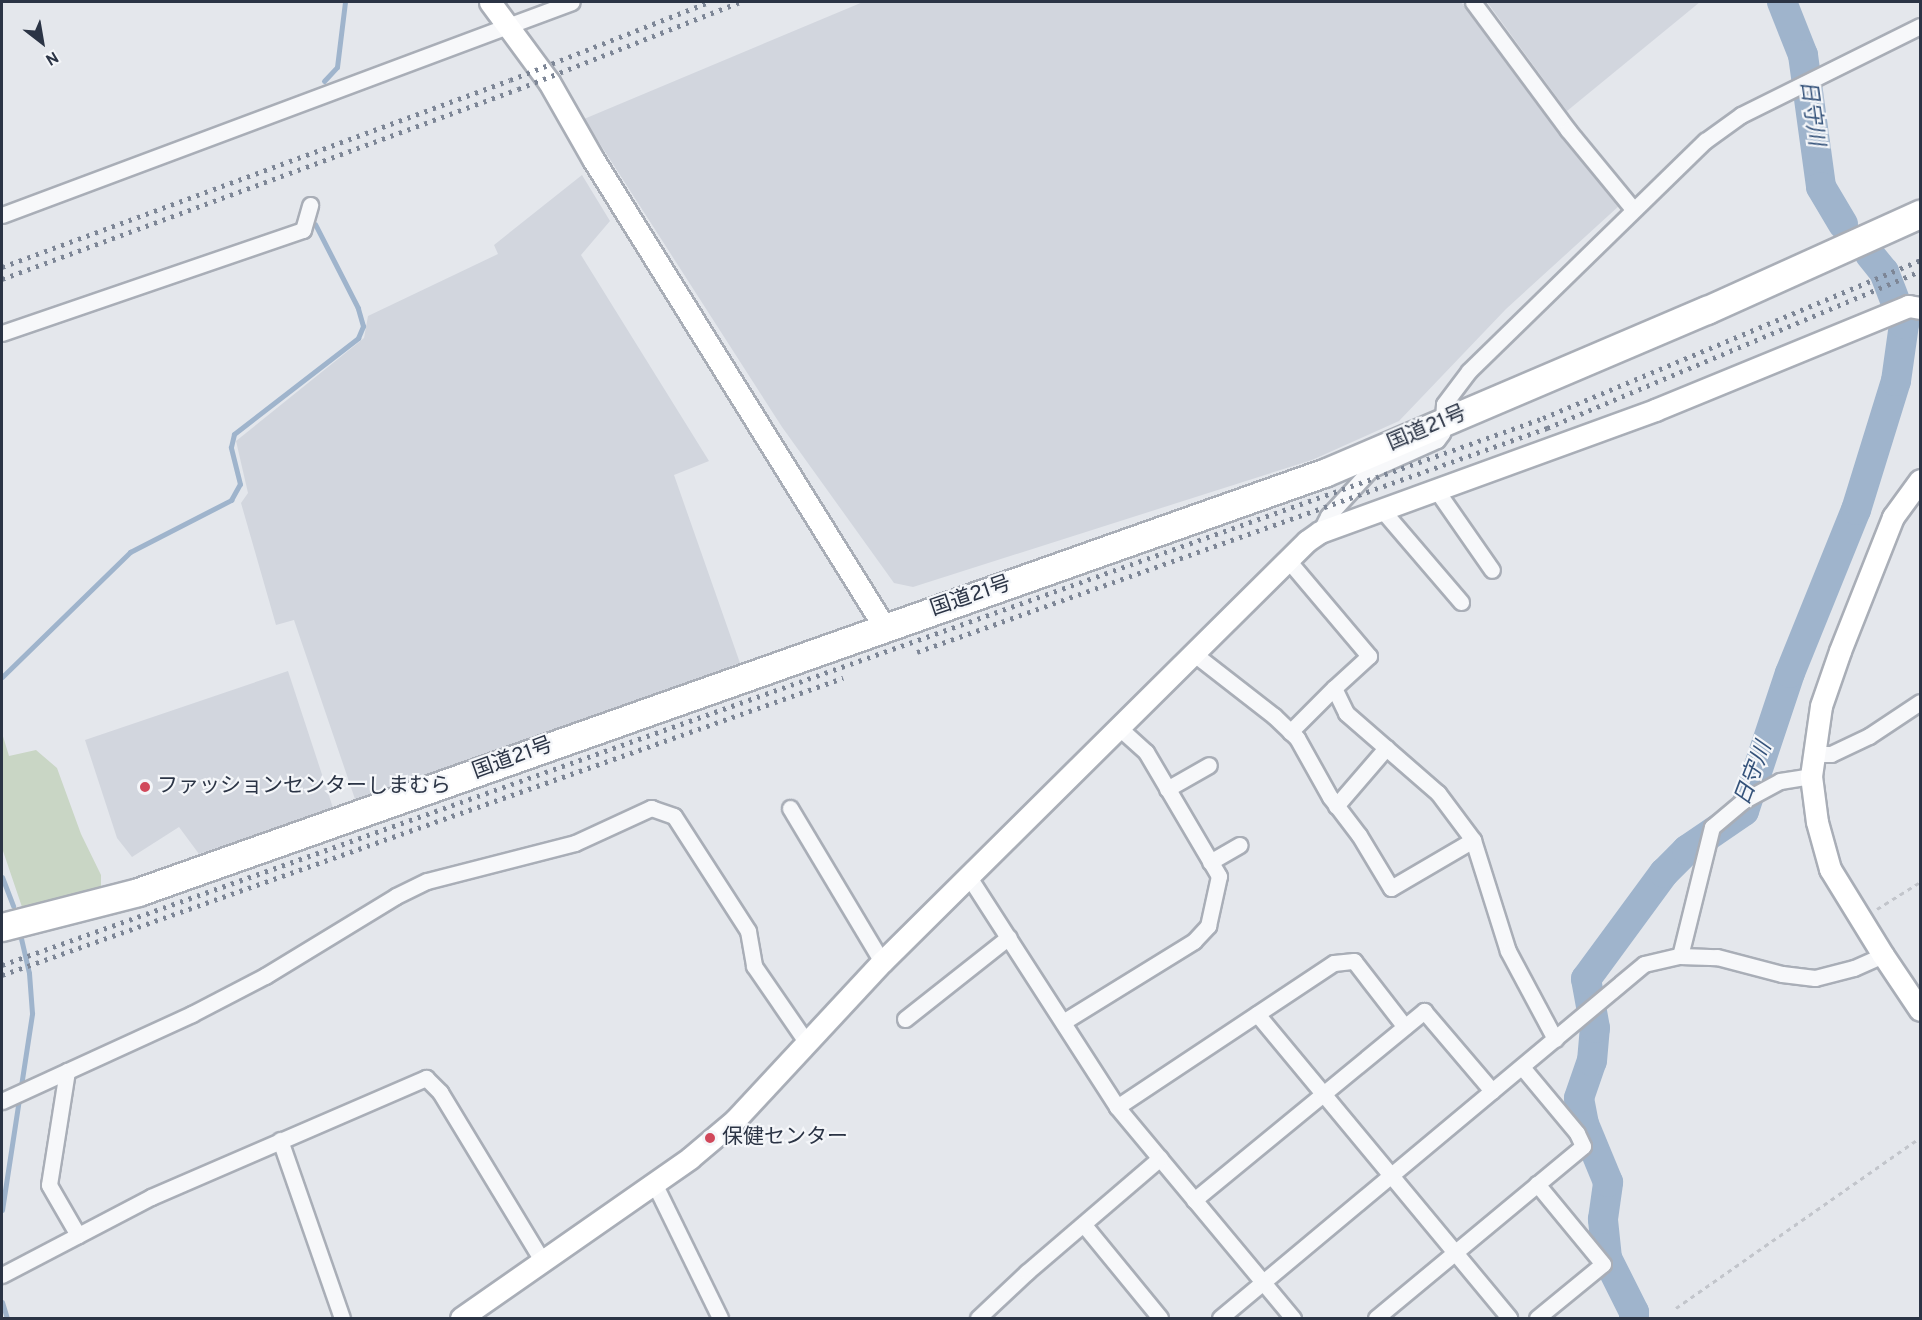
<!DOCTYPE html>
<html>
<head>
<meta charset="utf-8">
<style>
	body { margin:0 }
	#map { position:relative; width:1922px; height:1320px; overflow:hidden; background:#e4e7ec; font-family:Overpass,"Noto Sans JP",sans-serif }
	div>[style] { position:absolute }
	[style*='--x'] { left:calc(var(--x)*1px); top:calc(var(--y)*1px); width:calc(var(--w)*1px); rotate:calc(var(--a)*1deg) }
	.built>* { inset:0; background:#d2d6de }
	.green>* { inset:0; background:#c9d6c5 }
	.stream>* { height:5px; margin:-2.5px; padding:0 2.5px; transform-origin:2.5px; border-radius:2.5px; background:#9fb4cc }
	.river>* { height:30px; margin:-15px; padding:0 15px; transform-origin:15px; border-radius:15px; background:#9fb4cc }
	.path>* { height:3px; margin-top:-1.5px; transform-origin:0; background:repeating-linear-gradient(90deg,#c2c5cb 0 4.5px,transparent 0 9px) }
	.roads { filter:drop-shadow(2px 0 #a9aeb7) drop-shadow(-2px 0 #a9aeb7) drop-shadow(0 2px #a9aeb7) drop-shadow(0 -2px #a9aeb7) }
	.street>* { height:15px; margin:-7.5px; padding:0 7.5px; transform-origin:7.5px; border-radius:7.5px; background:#f7f8fa }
	.secondary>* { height:21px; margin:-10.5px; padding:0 10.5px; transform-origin:10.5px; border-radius:10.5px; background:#fff }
	.highway>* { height:27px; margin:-13.5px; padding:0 13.5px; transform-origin:13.5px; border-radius:13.5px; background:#fff }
	.rail>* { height:4.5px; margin-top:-2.25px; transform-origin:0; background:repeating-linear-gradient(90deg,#7d8696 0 3px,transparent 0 9px) }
	.dots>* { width:16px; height:16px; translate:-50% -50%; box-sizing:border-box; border:3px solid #f4f6f9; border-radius:50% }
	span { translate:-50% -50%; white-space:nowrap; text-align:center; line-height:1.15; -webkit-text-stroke:4.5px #f4f6f9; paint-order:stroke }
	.street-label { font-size:21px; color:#2b3445 }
	.poi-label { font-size:21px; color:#2b3445 }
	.left { translate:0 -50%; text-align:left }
	.water-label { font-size:22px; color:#34527a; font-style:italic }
	.frame { position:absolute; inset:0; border:3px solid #2b3445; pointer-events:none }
	.north { position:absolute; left:12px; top:12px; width:60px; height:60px; -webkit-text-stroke:4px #f4f6f9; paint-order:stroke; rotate:149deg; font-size:16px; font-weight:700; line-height:24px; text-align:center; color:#2b3445 }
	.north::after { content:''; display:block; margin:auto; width:21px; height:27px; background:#2b3445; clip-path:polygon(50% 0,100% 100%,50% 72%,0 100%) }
</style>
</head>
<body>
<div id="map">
	<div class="built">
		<div style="clip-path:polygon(863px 2px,1461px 2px,1570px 146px,1620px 205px,1506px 309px,1399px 421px,1312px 460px,913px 587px,894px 583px,782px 427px,584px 119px)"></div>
		<div style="clip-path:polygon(1487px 2px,1700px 2px,1567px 111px)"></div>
		<div style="clip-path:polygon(582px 175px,610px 221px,581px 255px,709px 461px,674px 475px,740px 663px,356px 802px,294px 620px,276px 625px,241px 503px,248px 493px,236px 441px,364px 338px,368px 316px,498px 254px,494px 245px)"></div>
		<div style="clip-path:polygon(288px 671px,333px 808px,199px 854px,179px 827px,132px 857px,117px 838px,85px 740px)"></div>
	</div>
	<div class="green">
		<div style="clip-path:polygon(2px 733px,9px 756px,36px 750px,57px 768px,81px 834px,101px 875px,101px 888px,22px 907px,2px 848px)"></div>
	</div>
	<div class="stream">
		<div style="--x:324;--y:81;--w:19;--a:-47"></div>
		<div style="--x:337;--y:67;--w:65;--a:-83"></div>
		<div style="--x:2;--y:677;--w:179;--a:-44.3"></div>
		<div style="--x:130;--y:552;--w:114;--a:-27.2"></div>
		<div style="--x:231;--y:500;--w:18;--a:-61"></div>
		<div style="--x:240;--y:484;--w:38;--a:-104"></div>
		<div style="--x:231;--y:447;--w:13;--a:-77"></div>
		<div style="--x:234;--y:434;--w:157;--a:-37.7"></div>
		<div style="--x:358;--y:338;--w:13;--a:-67"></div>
		<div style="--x:363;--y:326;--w:19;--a:-106"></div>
		<div style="--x:358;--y:308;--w:94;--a:-117.1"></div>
		<div style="--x:2;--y:877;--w:31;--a:69"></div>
		<div style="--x:2;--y:1210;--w:199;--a:-81.3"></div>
		<div style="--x:32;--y:1013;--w:40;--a:-94.3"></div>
		<div style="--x:29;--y:973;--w:35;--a:-103"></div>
		<div style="--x:2;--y:1302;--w:17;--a:73"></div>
	</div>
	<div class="river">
		<div style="--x:1782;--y:2;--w:57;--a:68.4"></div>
		<div style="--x:1803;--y:55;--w:133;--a:82.2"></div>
		<div style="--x:1821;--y:187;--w:43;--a:59.3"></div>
		<div style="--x:1634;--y:1318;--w:6;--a:-90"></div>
		<div style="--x:1634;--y:1312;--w:60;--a:-116.6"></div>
		<div style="--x:1607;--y:1258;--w:39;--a:-96"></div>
		<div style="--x:1603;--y:1219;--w:37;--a:-82"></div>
		<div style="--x:1608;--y:1182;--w:63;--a:-112.5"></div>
		<div style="--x:1584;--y:1124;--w:26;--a:-101"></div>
		<div style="--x:1579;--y:1098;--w:39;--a:-71"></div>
		<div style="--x:1592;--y:1061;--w:33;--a:-85"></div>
		<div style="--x:1595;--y:1028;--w:50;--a:-100.4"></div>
		<div style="--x:1586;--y:979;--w:132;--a:-53.7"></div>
		<div style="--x:1664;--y:873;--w:33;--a:-45"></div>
		<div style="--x:1687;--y:850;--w:69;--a:-34.4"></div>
		<div style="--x:1744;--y:811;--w:145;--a:-71.6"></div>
		<div style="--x:1790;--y:673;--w:176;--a:-68"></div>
		<div style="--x:1856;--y:510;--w:135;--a:-72.8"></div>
		<div style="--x:1896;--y:381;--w:58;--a:-82"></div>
		<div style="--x:1904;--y:324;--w:56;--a:-111"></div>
		<div style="--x:1884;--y:272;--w:22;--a:-129"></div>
	</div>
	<div class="path">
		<div style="--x:1877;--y:909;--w:51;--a:-32.1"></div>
		<div style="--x:1676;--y:1308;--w:297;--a:-34.9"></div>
	</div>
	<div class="roads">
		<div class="street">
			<div style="--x:1473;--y:2;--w:159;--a:53.4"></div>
			<div style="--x:1568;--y:130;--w:102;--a:50.6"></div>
			<div style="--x:2;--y:215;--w:608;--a:-20.49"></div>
			<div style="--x:2;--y:333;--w:318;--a:-18.9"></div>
			<div style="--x:303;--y:230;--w:26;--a:-74"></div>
			<div style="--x:1437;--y:491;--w:96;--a:55.2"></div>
			<div style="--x:1383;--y:511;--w:120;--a:49.4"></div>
			<div style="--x:1320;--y:532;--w:18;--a:-63"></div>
			<div style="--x:1328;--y:516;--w:62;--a:-47.6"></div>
			<div style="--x:1370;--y:470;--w:73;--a:-24.1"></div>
			<div style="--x:1437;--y:440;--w:9;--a:-54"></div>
			<div style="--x:1442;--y:433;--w:29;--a:-86"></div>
			<div style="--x:1444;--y:404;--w:41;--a:-52.9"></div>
			<div style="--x:1469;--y:371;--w:330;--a:-44.3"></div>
			<div style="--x:1705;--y:141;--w:44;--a:-35.8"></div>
			<div style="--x:1741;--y:115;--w:200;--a:-26.4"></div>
			<div style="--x:1287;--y:559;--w:127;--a:49.8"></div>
			<div style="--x:1369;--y:656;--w:47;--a:137.6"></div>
			<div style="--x:1334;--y:688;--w:28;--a:64"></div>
			<div style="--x:1346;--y:713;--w:122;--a:41"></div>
			<div style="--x:1438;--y:793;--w:59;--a:53.3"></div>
			<div style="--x:1193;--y:653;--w:103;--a:37.9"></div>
			<div style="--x:1274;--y:716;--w:32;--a:44"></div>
			<div style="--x:1297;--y:738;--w:68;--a:60.8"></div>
			<div style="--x:1330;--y:797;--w:48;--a:52.7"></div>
			<div style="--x:1359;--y:835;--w:62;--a:58.9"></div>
			<div style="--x:1391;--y:888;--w:95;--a:-30.3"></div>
			<div style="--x:1473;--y:840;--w:116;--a:72.5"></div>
			<div style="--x:1508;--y:951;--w:100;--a:61.9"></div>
			<div style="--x:1290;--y:732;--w:62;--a:-45"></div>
			<div style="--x:1812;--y:754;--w:19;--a:0"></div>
			<div style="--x:1831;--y:754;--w:42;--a:-25.3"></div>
			<div style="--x:1869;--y:736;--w:61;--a:-33.7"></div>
			<div style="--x:1167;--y:789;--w:48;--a:-29.7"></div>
			<div style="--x:1336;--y:806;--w:77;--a:-49.2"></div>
			<div style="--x:790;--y:808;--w:179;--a:59.1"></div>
			<div style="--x:1210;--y:862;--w:34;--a:-30"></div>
			<div style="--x:969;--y:877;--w:274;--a:57.2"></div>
			<div style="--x:1117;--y:1107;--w:275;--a:50.2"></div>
			<div style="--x:1680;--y:956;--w:133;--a:-76.1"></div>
			<div style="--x:1712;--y:827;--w:40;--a:-40"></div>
			<div style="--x:1743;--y:801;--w:42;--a:-28.4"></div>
			<div style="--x:1780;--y:781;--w:31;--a:-9"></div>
			<div style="--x:1257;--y:1014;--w:395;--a:50.3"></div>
			<div style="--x:905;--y:1019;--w:132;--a:-38.3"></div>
			<div style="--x:1063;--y:1022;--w:154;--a:-31.7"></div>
			<div style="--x:1194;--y:941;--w:21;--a:-47"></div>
			<div style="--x:1208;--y:926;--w:51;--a:-77.6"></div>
			<div style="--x:1219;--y:876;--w:144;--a:-120.5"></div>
			<div style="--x:1146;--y:752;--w:36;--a:-138"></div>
			<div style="--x:67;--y:1071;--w:115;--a:99"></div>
			<div style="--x:49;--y:1185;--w:58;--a:59.9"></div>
			<div style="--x:2;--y:1101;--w:209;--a:-24.6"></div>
			<div style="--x:192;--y:1014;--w:82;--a:-27.5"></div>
			<div style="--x:265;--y:976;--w:153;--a:-31.4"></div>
			<div style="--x:396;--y:896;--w:34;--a:-26"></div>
			<div style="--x:427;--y:881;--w:153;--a:-14.4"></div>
			<div style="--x:575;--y:843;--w:84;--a:-24.7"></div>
			<div style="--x:651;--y:808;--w:24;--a:19"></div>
			<div style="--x:674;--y:816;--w:137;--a:57.2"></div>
			<div style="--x:748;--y:931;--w:36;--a:80"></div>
			<div style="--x:754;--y:966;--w:93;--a:55.5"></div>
			<div style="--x:1117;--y:1107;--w:260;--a:-33.6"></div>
			<div style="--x:1334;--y:963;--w:20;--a:-6"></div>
			<div style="--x:1354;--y:961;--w:83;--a:52.3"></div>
			<div style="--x:280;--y:1140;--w:188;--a:70.8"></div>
			<div style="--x:654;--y:1183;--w:150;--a:63.9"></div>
			<div style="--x:1194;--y:1200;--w:298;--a:-39.4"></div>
			<div style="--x:1424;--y:1011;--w:105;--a:49.6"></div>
			<div style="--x:1084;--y:1225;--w:120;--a:50.7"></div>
			<div style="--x:2;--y:1275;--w:168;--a:-27.6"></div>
			<div style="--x:151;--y:1197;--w:300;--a:-23.4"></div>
			<div style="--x:426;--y:1078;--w:20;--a:45"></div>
			<div style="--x:440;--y:1092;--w:199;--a:58.8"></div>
			<div style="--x:978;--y:1318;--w:67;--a:-43.2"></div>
			<div style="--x:1027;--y:1272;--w:175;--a:-40.6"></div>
			<div style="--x:1220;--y:1318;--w:552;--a:-39.86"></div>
			<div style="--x:1644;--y:964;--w:37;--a:-13"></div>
			<div style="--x:1680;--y:956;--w:37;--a:2"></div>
			<div style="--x:1717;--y:957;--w:67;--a:14.7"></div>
			<div style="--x:1782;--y:974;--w:33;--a:7"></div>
			<div style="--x:1815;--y:978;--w:40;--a:-14.4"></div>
			<div style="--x:1854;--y:968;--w:32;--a:-24"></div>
			<div style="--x:1376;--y:1318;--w:269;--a:-39.7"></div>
			<div style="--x:1583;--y:1146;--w:14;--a:-115"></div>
			<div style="--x:1577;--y:1133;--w:86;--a:-129.8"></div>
			<div style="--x:1537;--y:1318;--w:85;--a:-39.3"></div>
			<div style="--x:1603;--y:1264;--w:104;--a:-129.5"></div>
		</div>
		<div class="secondary">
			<div style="--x:490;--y:2;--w:99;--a:53.6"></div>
			<div style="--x:549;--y:82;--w:89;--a:60.3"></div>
			<div style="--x:593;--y:159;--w:552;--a:58.09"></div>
			<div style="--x:1920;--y:480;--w:46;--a:126.1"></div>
			<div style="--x:1893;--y:517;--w:144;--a:111.6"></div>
			<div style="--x:1840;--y:651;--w:58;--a:109.1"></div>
			<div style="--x:1821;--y:706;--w:71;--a:98.1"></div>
			<div style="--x:1811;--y:776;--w:46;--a:82.6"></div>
			<div style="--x:1817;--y:822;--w:49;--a:74.5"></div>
			<div style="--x:1830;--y:869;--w:101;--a:58.4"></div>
			<div style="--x:1883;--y:955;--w:66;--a:56.1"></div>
			<div style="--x:461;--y:1318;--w:279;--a:-34.9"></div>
			<div style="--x:690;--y:1158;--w:59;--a:-40.2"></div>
			<div style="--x:735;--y:1120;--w:216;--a:-47.1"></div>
			<div style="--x:882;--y:962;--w:598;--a:-44.73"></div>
			<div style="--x:1307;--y:541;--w:16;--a:-35"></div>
			<div style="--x:1320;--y:532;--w:357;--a:-20"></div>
			<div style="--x:1655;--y:410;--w:274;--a:-22.3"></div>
			<div style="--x:1908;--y:306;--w:12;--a:9"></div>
		</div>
		<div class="highway">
			<div style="--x:2;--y:927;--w:140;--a:-14.4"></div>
			<div style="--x:138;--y:892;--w:1258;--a:-19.46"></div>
			<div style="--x:1324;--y:473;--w:416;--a:-23.1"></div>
			<div style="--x:1707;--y:310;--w:234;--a:-24.3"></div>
		</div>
	</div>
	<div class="rail">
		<div style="--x:2;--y:267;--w:541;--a:-20.21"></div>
		<div style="--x:510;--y:80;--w:214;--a:-21.4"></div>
		<div style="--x:2;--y:279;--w:550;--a:-20.21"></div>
		<div style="--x:518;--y:89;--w:238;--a:-21.4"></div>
		<div style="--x:917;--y:652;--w:669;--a:-19.57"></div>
		<div style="--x:1547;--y:428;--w:405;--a:-22.8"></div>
		<div style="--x:2;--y:965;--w:1635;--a:-19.54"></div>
		<div style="--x:1543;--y:418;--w:409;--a:-22.7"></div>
		<div style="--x:2;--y:975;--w:892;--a:-19.45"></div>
	</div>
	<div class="dots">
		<div style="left:145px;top:787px;background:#d1495b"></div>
		<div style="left:710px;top:1138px;background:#d1495b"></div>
	</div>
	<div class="street-label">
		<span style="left:1427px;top:429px;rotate:-23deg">国道21号</span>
		<span style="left:971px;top:597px;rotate:-19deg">国道21号</span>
		<span style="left:513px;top:759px;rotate:-20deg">国道21号</span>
	</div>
	<div class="poi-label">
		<span class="left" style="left:157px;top:787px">ファッションセンターしまむら</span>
		<span class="left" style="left:722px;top:1138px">保健センター</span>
	</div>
	<div class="water-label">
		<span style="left:1811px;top:113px;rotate:82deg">日守川</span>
		<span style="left:1754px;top:774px;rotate:-69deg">日守川</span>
	</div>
	<div class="frame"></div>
	<div class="north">N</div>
</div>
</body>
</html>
